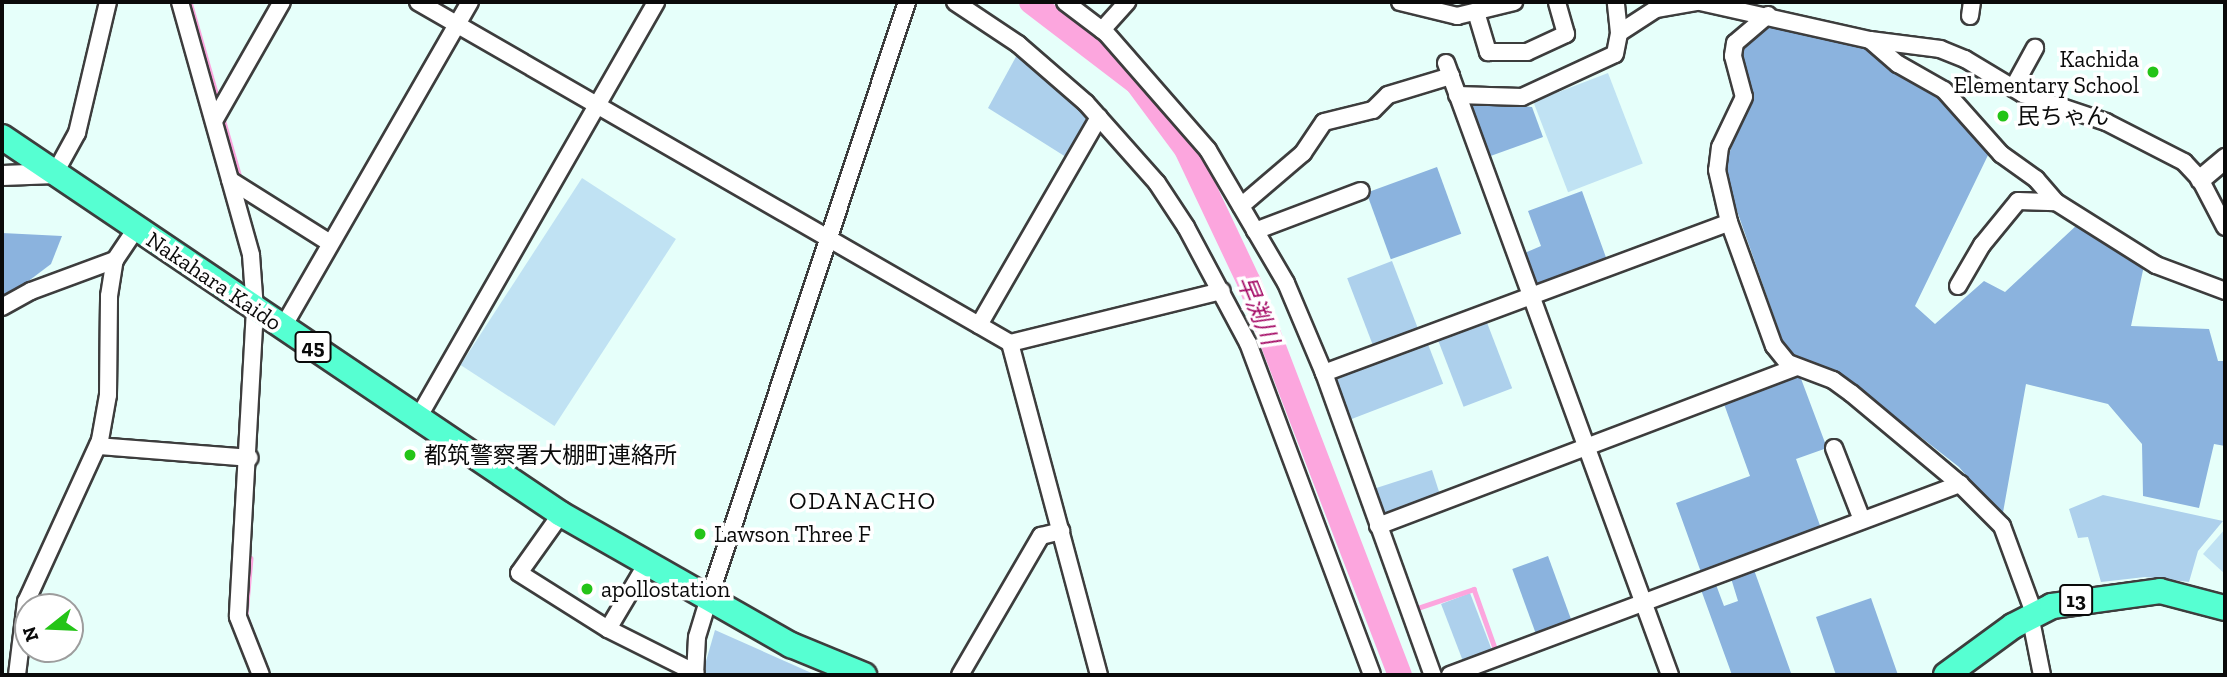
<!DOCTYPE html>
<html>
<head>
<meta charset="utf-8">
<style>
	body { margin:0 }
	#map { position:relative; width:2227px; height:677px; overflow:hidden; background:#e6fffa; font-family:"Zilla Slab","Noto Sans JP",serif }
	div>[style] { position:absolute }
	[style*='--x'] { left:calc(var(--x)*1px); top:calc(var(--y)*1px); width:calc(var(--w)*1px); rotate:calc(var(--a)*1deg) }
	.green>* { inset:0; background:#add0ec; transform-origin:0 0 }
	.forest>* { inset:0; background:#8bb3de; transform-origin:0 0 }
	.pitch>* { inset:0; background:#c0e2f3; transform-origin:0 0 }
	.stream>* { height:4.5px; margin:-2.25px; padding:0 2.25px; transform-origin:2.25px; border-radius:2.25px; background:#fca6de }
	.river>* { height:24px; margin:-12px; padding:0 12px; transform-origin:12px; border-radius:12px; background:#fca6de }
	.roads { filter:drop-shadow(2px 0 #3d3d3d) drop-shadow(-2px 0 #3d3d3d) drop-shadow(0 2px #3d3d3d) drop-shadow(0 -2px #3d3d3d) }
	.minor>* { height:16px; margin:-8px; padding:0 8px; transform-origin:8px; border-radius:8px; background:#fff }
	.tertiary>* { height:19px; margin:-9.5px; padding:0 9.5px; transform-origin:9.5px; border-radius:9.5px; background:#fff }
	.primary>* { height:24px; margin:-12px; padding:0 12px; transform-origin:12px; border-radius:12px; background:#56ffd2 }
	.dots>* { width:19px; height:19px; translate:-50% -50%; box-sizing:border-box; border:4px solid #fff; border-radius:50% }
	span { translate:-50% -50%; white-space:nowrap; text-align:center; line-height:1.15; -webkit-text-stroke:7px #fff; paint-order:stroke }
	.shield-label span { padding:2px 5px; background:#fff; border:2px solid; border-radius:5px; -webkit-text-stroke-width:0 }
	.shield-label { font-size:21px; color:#0a0a0a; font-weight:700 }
	.poi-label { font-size:23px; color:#0a0a0a }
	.right { translate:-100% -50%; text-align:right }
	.left { translate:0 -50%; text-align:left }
	.street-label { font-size:23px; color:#0a0a0a }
	.water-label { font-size:24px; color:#a40a65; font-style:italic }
	.neighbourhood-label { font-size:24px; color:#0a0a0a; letter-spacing:2px }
	.frame { position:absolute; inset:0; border:4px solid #0a0a0a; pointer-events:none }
	.north { position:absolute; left:14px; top:593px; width:70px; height:70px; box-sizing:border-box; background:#fff; border:2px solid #9d9d9d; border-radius:50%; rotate:252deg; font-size:19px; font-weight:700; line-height:28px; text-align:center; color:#0a0a0a }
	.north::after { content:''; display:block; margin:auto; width:24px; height:32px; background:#24c417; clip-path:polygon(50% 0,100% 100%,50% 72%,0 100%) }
</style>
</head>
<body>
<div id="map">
	<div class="green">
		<div style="clip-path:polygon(1018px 53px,1093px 116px,1066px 157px,988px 108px)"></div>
		<div style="left:1392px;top:261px;width:75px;height:48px;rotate:69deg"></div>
		<div style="left:1486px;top:320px;width:73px;height:52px;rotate:69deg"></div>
		<div style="left:1426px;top:339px;width:48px;height:105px;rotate:69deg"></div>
		<div style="left:1432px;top:470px;width:32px;height:65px;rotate:72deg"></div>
		<div style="clip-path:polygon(2103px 495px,2223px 521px,2198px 551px,2189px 582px,2145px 577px,2101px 582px,2088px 537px,2078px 538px,2069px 509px)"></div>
		<div style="left:1470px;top:593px;width:64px;height:31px;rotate:69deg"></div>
		<div style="clip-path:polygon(715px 630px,816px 675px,702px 675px)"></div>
	</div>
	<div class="forest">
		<div style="clip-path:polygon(1770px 22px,1865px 46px,1941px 93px,1991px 149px,1915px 306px,1935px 324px,1984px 281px,2005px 292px,2078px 224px,2145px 261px,2131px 326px,2209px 329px,2218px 361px,2225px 361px,2225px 446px,2214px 444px,2199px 508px,2143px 496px,2142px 444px,2108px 404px,2026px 384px,2002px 518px,1959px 467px,1835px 370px,1796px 360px,1783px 342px,1723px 171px,1748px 101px,1739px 53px)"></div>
		<div style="clip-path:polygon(1464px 100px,1532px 107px,1543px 137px,1485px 158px)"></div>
		<div style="left:1437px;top:167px;width:71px;height:75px;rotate:70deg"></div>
		<div style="clip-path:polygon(1582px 191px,1608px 263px,1534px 289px,1522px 254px,1541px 246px,1528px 211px)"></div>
		<div style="clip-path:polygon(2px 233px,62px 236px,51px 264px,2px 301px)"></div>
		<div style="clip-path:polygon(1800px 376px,1827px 448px,1796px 459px,1822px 531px,1702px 575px,1676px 503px,1750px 476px,1724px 404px)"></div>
		<div style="left:1548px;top:556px;width:73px;height:38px;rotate:70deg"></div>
		<div style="clip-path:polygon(1753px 567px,1791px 673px,1785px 675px,1732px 675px,1700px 587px,1715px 582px,1724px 606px,1738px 601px,1730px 575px)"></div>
		<div style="clip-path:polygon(1871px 598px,1898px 675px,1836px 675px,1816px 617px)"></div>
	</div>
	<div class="pitch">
		<div style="left:1608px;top:73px;width:97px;height:80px;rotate:69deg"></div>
		<div style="left:582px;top:178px;width:112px;height:223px;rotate:33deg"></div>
		<div style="clip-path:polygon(2225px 529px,2225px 574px,2203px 554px)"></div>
	</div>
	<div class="stream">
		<div style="--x:190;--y:2;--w:105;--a:74"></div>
		<div style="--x:222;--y:115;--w:69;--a:73.9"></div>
		<div style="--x:251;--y:558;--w:57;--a:95"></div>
		<div style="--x:246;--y:615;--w:15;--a:70"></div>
		<div style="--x:1418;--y:608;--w:59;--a:-18.7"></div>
		<div style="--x:1474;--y:589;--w:63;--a:70.4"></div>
	</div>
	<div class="river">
		<div style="--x:1031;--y:2;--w:133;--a:37.4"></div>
		<div style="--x:1137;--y:83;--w:82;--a:53.4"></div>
		<div style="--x:1186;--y:149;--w:147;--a:64.7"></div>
		<div style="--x:1249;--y:282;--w:421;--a:69"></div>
	</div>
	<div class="roads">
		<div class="minor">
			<div style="--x:180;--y:2;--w:263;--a:74.3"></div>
			<div style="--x:251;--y:255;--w:54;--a:85.8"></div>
			<div style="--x:255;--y:309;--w:308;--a:93.2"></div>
			<div style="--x:238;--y:617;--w:62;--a:68.4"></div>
			<div style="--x:418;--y:2;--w:683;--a:29.94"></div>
			<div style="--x:1010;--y:343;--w:218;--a:-13.8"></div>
			<div style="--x:955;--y:2;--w:76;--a:33.7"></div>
			<div style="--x:1018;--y:44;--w:90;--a:40.9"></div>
			<div style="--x:1086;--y:103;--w:107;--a:48.4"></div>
			<div style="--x:1157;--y:183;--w:53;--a:56.6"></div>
			<div style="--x:1186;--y:227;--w:132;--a:61.9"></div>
			<div style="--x:1248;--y:343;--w:354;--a:69.5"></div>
			<div style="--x:1065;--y:2;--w:51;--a:37.1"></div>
			<div style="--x:1106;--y:33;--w:155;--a:48.9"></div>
			<div style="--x:1208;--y:150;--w:154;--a:59.6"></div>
			<div style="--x:1286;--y:283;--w:98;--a:67.1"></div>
			<div style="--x:1324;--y:373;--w:432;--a:-20.4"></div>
			<div style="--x:1400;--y:2;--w:59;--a:13.8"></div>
			<div style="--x:1457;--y:16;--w:59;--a:-13.8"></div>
			<div style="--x:1700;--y:2;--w:174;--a:12.6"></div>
			<div style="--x:1870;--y:40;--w:71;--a:7.3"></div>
			<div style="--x:1940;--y:49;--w:27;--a:22"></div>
			<div style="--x:1965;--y:59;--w:68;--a:31.1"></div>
			<div style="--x:2023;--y:94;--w:88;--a:18.6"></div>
			<div style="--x:2106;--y:122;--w:88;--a:27.1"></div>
			<div style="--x:2184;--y:162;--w:23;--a:47"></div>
			<div style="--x:2200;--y:179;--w:54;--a:62.5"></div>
			<div style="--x:1476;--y:12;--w:42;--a:73.3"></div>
			<div style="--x:1488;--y:52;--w:39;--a:0"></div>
			<div style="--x:1527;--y:52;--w:43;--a:-24.8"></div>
			<div style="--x:1566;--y:34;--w:33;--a:-106"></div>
			<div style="--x:1768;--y:15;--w:43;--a:139.7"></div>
			<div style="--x:1735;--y:43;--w:13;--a:99"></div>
			<div style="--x:1733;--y:56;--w:42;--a:75"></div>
			<div style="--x:1744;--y:97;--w:55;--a:115.6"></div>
			<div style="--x:1720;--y:147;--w:23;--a:97"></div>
			<div style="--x:1717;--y:170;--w:53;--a:77"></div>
			<div style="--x:1729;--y:222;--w:132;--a:70.1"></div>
			<div style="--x:1774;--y:346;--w:22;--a:51"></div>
			<div style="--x:1788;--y:363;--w:48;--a:20.7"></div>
			<div style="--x:1833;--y:380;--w:22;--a:36"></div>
			<div style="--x:1851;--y:393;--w:142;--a:39.9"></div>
			<div style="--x:1960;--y:484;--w:59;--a:45"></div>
			<div style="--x:2002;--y:526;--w:93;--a:69.8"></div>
			<div style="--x:1970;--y:16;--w:14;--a:-82"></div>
			<div style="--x:1102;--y:30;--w:38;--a:-48"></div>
			<div style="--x:1619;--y:33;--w:44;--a:-33"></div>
			<div style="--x:1656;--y:9;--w:42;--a:-9.7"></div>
			<div style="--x:1870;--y:40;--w:37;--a:41"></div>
			<div style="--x:1898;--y:64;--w:53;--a:29.5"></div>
			<div style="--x:1944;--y:90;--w:86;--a:48.3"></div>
			<div style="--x:2001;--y:154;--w:43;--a:35.5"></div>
			<div style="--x:2036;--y:179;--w:30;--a:49"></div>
			<div style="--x:2056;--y:202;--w:118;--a:32.2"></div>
			<div style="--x:2156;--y:265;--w:74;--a:20.6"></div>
			<div style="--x:1446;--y:63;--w:652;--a:69.9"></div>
			<div style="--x:2013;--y:88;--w:46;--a:-61.2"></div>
			<div style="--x:1457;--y:95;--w:65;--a:1.8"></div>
			<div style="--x:1522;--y:97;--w:102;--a:-24.8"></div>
			<div style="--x:1615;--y:54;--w:21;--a:-79"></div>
			<div style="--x:1619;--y:33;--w:31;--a:-96"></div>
			<div style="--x:214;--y:121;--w:137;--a:-60.3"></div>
			<div style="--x:55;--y:173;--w:46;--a:-61.2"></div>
			<div style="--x:77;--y:133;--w:135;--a:-76.7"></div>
			<div style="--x:230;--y:180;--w:118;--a:32.2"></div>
			<div style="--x:1241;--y:206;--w:82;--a:-40.5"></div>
			<div style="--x:1303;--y:153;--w:37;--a:-56"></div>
			<div style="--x:1324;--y:122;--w:50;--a:-13.8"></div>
			<div style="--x:1373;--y:110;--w:21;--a:-45"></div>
			<div style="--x:1388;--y:95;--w:66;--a:-16.8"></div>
			<div style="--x:1255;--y:231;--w:113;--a:-20.7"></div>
			<div style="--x:1958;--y:286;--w:48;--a:-59.7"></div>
			<div style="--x:1982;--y:245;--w:57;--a:-50.7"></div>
			<div style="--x:2018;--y:201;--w:38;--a:2"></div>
			<div style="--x:2;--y:307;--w:33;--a:-29"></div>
			<div style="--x:31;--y:291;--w:90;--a:-20.3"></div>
			<div style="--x:979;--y:325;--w:240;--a:-60"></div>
			<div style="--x:283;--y:327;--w:375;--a:-60.1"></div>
			<div style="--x:1010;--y:343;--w:344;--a:75"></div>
			<div style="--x:1324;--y:373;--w:321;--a:70.2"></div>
			<div style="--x:418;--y:418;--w:479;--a:-60.2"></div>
			<div style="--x:98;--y:446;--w:152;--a:4.5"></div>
			<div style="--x:1834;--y:448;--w:77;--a:68.7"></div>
			<div style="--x:561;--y:514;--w:72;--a:125.4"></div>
			<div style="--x:519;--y:573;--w:105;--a:32.2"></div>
			<div style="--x:608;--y:629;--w:98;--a:26.6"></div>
			<div style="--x:1378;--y:526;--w:447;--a:-20.8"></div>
			<div style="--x:2030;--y:615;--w:61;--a:78.7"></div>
			<div style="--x:608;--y:629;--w:74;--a:-59.3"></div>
			<div style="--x:17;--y:675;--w:74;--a:-83"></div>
			<div style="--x:26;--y:602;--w:178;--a:-65.4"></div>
			<div style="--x:100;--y:440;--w:46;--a:-79.9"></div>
			<div style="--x:108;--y:395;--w:99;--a:-89.4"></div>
			<div style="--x:109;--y:296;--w:36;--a:-81"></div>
			<div style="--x:115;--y:260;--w:37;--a:-56"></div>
			<div style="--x:695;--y:675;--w:38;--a:-87"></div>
			<div style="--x:697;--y:637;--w:38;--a:-73"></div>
			<div style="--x:708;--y:601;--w:631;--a:-71.62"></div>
			<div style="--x:960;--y:675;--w:161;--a:-59.8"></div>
			<div style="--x:1041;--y:536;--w:21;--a:-14"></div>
			<div style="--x:1450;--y:675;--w:545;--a:-20.53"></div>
		</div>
		<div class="tertiary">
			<div style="--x:2;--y:175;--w:53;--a:-2.2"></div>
			<div style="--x:2200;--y:179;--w:33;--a:-40"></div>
		</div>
		<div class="primary">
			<div style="--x:2;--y:137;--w:674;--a:34"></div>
			<div style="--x:561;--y:514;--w:265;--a:29.7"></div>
			<div style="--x:791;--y:645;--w:79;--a:22.3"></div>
			<div style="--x:1946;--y:675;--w:83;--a:-36.2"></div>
			<div style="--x:2013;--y:626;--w:44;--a:-27.1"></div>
			<div style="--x:2052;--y:606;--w:109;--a:-7.9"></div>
			<div style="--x:2160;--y:591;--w:67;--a:14.7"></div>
		</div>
	</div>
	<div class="dots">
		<div style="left:2153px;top:72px;background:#24c417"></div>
		<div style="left:2003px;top:116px;background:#24c417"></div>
		<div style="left:410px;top:455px;background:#24c417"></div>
		<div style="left:700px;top:534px;background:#24c417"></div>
		<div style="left:587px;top:589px;background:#24c417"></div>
	</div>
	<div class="shield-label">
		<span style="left:313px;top:347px">45</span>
		<span style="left:2076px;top:600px">13</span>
	</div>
	<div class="poi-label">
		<span class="right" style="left:2139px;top:72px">Kachida<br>Elementary School</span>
		<span class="left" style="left:2017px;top:116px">民ちゃん</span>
		<span class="left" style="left:424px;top:455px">都筑警察署大棚町連絡所</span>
		<span class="left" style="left:714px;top:534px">Lawson Three F</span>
		<span class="left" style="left:601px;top:589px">apollostation</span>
	</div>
	<div class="street-label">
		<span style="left:214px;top:281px;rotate:34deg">Nakahara Kaido</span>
	</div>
	<div class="water-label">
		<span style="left:1258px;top:310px;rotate:68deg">早渕川</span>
	</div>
	<div class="neighbourhood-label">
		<span style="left:863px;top:501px">ODANACHO</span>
	</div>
	<div class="frame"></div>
	<div class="north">N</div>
</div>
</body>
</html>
